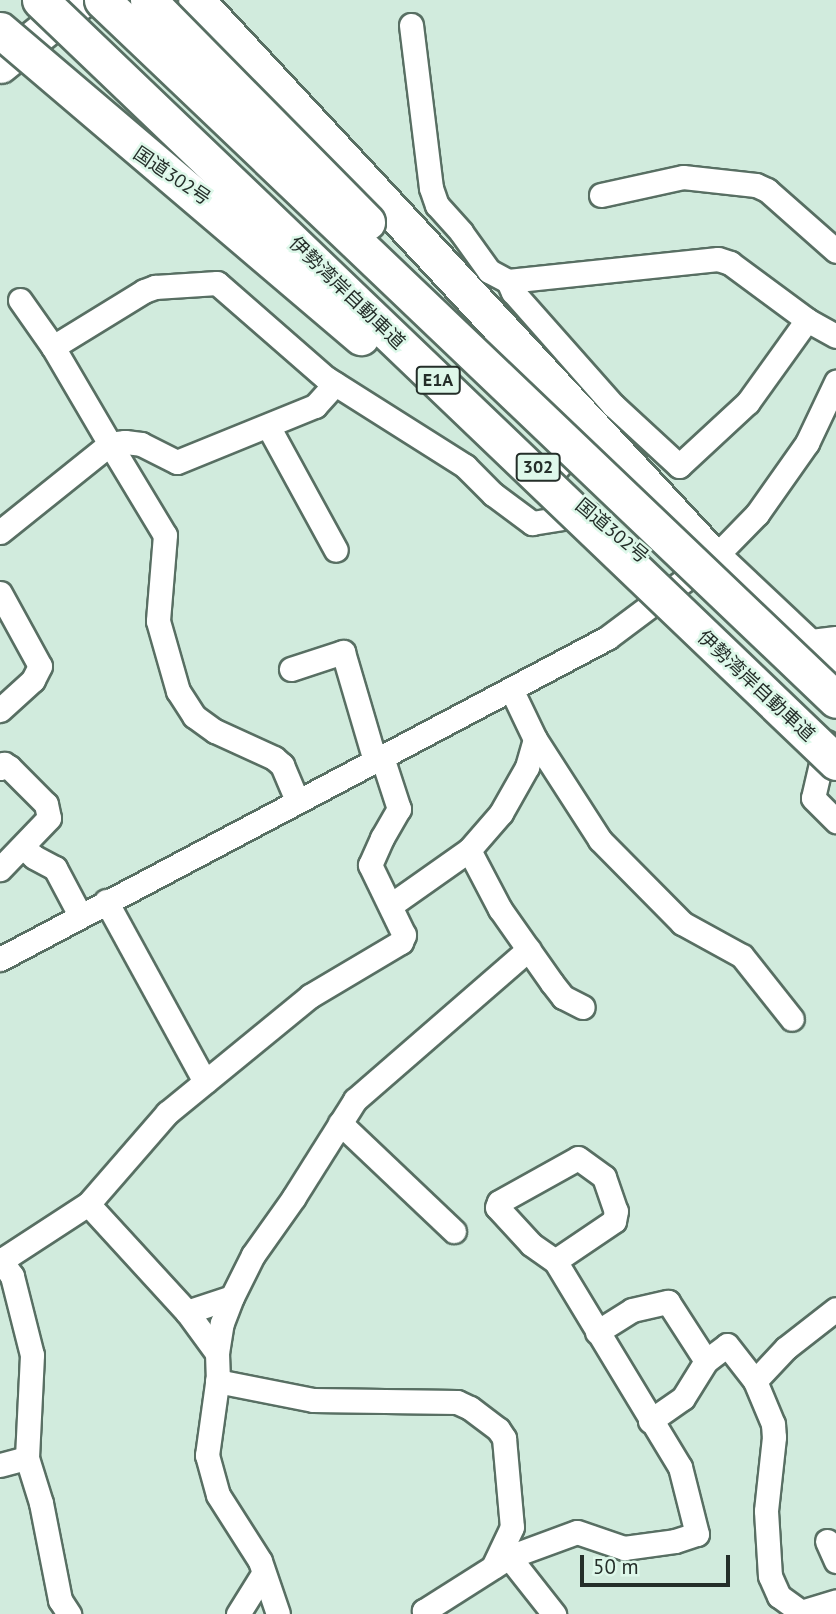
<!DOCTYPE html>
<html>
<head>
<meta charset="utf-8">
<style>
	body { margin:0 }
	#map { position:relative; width:836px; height:1614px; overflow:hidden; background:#d1ebdd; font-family:"PT Sans","Noto Sans JP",sans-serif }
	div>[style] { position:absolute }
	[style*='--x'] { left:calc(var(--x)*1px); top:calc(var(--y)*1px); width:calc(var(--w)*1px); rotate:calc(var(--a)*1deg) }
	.roads { filter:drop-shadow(2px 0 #586f63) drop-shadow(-2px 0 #586f63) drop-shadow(0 2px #586f63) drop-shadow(0 -2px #586f63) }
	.minor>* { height:23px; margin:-11.5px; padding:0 11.5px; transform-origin:11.5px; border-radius:11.5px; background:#fff }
	.highway>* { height:35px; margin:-17.5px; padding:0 17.5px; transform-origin:17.5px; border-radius:17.5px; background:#fff }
	.bridges { filter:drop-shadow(2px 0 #586f63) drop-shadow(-2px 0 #586f63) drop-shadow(0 2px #586f63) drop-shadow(0 -2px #586f63) }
	.highway-bridge>* { height:35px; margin:-17.5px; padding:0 17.5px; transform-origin:17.5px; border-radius:17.5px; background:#fff }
	span { translate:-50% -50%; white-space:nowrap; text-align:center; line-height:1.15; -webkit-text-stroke:5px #def8ea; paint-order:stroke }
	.shield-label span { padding:2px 5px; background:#def8ea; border:2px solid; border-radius:5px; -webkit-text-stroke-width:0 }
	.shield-label { font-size:18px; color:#242e29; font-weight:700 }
	.street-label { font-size:19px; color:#242e29 }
	.scale { position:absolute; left:580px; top:1555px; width:150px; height:32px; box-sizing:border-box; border:4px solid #242e29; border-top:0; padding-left:9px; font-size:21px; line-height:24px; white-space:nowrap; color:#242e29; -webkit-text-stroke:5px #def8ea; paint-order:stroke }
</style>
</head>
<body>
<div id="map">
	<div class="roads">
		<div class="minor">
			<div style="--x:411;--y:25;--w:164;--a:83"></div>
			<div style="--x:431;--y:188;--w:18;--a:71"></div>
			<div style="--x:437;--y:205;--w:36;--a:48"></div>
			<div style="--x:461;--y:232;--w:48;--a:54.3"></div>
			<div style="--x:489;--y:271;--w:21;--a:28"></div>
			<div style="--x:508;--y:281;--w:211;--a:-6"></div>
			<div style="--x:718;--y:259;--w:13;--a:18"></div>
			<div style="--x:730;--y:263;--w:96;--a:36.5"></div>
			<div style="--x:807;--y:320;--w:33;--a:29"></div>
			<div style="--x:601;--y:195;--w:84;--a:-12.4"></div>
			<div style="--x:683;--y:177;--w:73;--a:6.3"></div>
			<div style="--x:756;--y:185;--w:12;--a:24"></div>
			<div style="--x:767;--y:190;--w:92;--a:41.5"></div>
			<div style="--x:508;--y:281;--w:12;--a:66"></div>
			<div style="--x:513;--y:292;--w:151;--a:48.5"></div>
			<div style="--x:613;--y:405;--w:90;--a:42.7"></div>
			<div style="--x:679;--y:466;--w:94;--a:-42.8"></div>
			<div style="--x:748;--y:402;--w:101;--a:-54.3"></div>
			<div style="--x:20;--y:300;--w:57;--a:54.9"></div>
			<div style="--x:53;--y:347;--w:113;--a:59.6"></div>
			<div style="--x:110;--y:444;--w:15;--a:-8"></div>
			<div style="--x:125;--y:442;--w:16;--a:7"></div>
			<div style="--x:141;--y:444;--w:40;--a:26.6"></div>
			<div style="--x:177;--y:462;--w:149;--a:-22.1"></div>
			<div style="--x:315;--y:406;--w:30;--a:-48"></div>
			<div style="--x:53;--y:347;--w:107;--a:-31.6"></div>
			<div style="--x:144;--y:291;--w:12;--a:-20"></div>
			<div style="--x:155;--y:287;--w:62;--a:-3.7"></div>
			<div style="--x:217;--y:283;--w:145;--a:41.1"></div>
			<div style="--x:326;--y:378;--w:165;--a:32.3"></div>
			<div style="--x:465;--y:466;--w:40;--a:45"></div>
			<div style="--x:493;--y:494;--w:49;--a:36.6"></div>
			<div style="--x:532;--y:523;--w:57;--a:-9.1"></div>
			<div style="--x:268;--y:426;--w:141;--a:61.3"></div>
			<div style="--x:549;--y:477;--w:50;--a:-48.3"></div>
			<div style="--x:0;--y:532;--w:141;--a:-38.7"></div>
			<div style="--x:110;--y:444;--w:106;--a:58.9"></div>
			<div style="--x:165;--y:535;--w:86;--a:94.7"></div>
			<div style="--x:158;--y:621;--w:73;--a:74.1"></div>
			<div style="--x:178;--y:691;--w:30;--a:57"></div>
			<div style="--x:194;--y:716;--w:26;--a:36"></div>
			<div style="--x:215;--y:731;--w:65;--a:24.6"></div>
			<div style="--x:274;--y:758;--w:11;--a:41"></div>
			<div style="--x:282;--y:765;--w:38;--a:67"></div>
			<div style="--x:0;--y:593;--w:83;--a:61.3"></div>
			<div style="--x:40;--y:666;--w:16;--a:117"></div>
			<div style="--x:33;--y:680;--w:45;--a:137.7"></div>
			<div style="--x:803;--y:642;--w:33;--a:-7"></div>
			<div style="--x:291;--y:669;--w:55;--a:-18.1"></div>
			<div style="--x:343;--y:652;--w:114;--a:73.6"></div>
			<div style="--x:535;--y:739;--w:120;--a:57.2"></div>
			<div style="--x:600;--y:840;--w:117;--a:45.3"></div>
			<div style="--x:682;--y:923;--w:68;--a:28.8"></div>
			<div style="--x:742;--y:956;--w:80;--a:51.6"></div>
			<div style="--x:826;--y:742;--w:57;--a:103.1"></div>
			<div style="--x:813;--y:798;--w:33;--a:45"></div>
			<div style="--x:0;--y:768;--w:6;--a:-45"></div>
			<div style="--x:4;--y:764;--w:6;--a:31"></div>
			<div style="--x:9;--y:767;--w:52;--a:45"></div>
			<div style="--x:46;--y:804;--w:14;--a:78"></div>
			<div style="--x:49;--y:818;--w:71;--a:133.9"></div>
			<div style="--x:23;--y:847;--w:15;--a:42"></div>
			<div style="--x:34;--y:857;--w:24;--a:28"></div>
			<div style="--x:55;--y:868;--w:53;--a:62"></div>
			<div style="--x:469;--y:850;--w:49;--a:-49.1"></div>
			<div style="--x:501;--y:813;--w:53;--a:-60.5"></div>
			<div style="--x:527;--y:767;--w:29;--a:-74"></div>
			<div style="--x:535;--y:739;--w:55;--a:-115.6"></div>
			<div style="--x:106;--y:901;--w:206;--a:61.3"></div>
			<div style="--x:391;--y:905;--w:95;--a:-35.2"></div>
			<div style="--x:469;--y:850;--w:67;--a:62.3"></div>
			<div style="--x:500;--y:909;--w:90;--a:54.9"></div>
			<div style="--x:552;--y:983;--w:18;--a:52"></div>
			<div style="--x:563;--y:997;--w:22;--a:27"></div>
			<div style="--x:0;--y:959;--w:687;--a:-27.87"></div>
			<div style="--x:607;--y:638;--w:134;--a:-36.8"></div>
			<div style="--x:714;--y:558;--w:62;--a:-45.7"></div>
			<div style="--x:757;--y:514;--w:87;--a:-54.8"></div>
			<div style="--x:807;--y:443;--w:68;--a:-64.6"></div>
			<div style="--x:340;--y:1123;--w:157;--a:43.5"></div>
			<div style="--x:88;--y:1204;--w:147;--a:47.5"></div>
			<div style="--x:187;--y:1312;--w:51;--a:53.8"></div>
			<div style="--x:217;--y:1353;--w:23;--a:88"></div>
			<div style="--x:218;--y:1376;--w:80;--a:97.9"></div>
			<div style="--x:207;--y:1455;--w:41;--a:74.6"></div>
			<div style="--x:218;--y:1495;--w:78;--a:57.5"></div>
			<div style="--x:260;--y:1561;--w:56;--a:71.2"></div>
			<div style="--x:0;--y:1259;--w:21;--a:55"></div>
			<div style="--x:12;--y:1276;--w:81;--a:75.8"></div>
			<div style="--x:32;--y:1355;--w:103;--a:92.8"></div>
			<div style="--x:27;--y:1458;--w:47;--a:72.7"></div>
			<div style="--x:41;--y:1503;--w:99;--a:78.9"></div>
			<div style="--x:60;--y:1600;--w:17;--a:57"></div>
			<div style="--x:2;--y:1260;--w:103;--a:-33.1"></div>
			<div style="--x:88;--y:1204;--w:121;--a:-49"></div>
			<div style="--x:167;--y:1113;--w:185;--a:-39.3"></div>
			<div style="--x:310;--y:996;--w:106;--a:-30.7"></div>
			<div style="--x:401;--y:942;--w:8;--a:-67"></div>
			<div style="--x:404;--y:935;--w:78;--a:-115.9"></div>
			<div style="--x:370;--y:865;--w:30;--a:-66"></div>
			<div style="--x:382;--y:838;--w:34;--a:-60"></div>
			<div style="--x:399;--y:809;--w:55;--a:-108.1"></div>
			<div style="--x:187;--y:1312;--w:47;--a:-18.4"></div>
			<div style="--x:232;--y:1297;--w:47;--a:-63.4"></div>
			<div style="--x:253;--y:1255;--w:71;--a:-54.7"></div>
			<div style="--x:294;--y:1197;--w:115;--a:-57.8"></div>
			<div style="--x:355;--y:1100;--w:230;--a:-41"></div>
			<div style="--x:597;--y:1332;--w:41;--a:-32.2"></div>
			<div style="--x:632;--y:1310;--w:37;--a:-13"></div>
			<div style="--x:668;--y:1302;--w:70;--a:57.2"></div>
			<div style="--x:706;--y:1361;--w:26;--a:-37"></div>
			<div style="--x:727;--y:1345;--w:46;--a:52.1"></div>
			<div style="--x:755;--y:1381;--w:45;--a:-46.8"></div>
			<div style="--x:786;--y:1348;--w:63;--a:-38"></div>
			<div style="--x:217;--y:1353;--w:30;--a:-81"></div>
			<div style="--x:222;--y:1323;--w:28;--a:-69"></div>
			<div style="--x:217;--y:1381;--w:98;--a:11.2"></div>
			<div style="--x:313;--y:1400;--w:144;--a:0.8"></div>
			<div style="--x:457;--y:1402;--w:14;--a:25"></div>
			<div style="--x:470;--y:1408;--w:35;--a:37"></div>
			<div style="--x:498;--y:1429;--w:11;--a:56"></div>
			<div style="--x:504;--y:1438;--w:89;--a:84.9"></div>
			<div style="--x:512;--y:1527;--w:44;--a:115.4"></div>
			<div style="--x:755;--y:1381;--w:47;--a:67.3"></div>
			<div style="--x:773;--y:1424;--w:13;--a:86"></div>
			<div style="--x:774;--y:1437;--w:74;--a:96.2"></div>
			<div style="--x:766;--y:1511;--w:65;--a:86.5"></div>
			<div style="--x:770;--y:1576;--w:22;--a:66"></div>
			<div style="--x:779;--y:1596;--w:27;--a:36"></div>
			<div style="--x:801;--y:1612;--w:37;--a:-17"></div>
			<div style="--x:650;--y:1421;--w:40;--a:-34.9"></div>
			<div style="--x:683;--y:1398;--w:44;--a:-58.1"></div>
			<div style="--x:0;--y:1465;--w:28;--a:-15"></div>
			<div style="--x:827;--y:1541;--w:22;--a:66"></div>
			<div style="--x:509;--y:1557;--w:72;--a:-20.2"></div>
			<div style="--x:577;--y:1532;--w:50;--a:18.8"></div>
			<div style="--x:624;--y:1548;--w:51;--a:-7.8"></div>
			<div style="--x:675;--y:1541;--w:23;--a:-18"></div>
			<div style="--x:697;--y:1534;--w:69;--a:-104.2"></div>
			<div style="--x:680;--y:1467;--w:241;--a:-121.2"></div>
			<div style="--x:555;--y:1261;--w:29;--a:-145"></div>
			<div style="--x:531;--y:1244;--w:50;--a:-132.6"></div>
			<div style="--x:497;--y:1207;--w:5;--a:-68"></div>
			<div style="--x:499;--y:1202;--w:90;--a:-29.1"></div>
			<div style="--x:578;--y:1158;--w:32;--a:36"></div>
			<div style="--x:604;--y:1177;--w:36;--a:71"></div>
			<div style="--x:616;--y:1211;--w:10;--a:101"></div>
			<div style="--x:614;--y:1221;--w:71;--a:145.9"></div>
			<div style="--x:238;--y:1614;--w:47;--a:-58"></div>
			<div style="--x:426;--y:1614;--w:4;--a:-124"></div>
			<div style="--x:424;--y:1611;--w:101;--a:-32.4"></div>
			<div style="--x:509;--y:1557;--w:73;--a:51.7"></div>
		</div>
		<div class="highway">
			<div style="--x:196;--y:0;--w:761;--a:47.13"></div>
			<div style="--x:714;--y:558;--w:168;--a:43.3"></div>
			<div style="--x:0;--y:65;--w:104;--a:-38.7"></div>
		</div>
	</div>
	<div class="bridges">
		<div class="highway-bridge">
			<div style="--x:40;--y:0;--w:1102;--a:43.75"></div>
			<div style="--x:102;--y:0;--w:1014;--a:43.64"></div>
			<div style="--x:148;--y:0;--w:312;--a:45.4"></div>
			<div style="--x:0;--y:30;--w:474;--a:40.4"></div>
		</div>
	</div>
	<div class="shield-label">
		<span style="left:438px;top:380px">E1A</span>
		<span style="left:538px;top:467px">302</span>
	</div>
	<div class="street-label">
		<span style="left:172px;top:176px;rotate:34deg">国道302号</span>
		<span style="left:347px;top:293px;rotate:44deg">伊勢湾岸自動車道</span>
		<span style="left:612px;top:531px;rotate:40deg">国道302号</span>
		<span style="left:756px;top:686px;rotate:43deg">伊勢湾岸自動車道</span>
	</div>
	<div class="scale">50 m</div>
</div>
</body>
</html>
